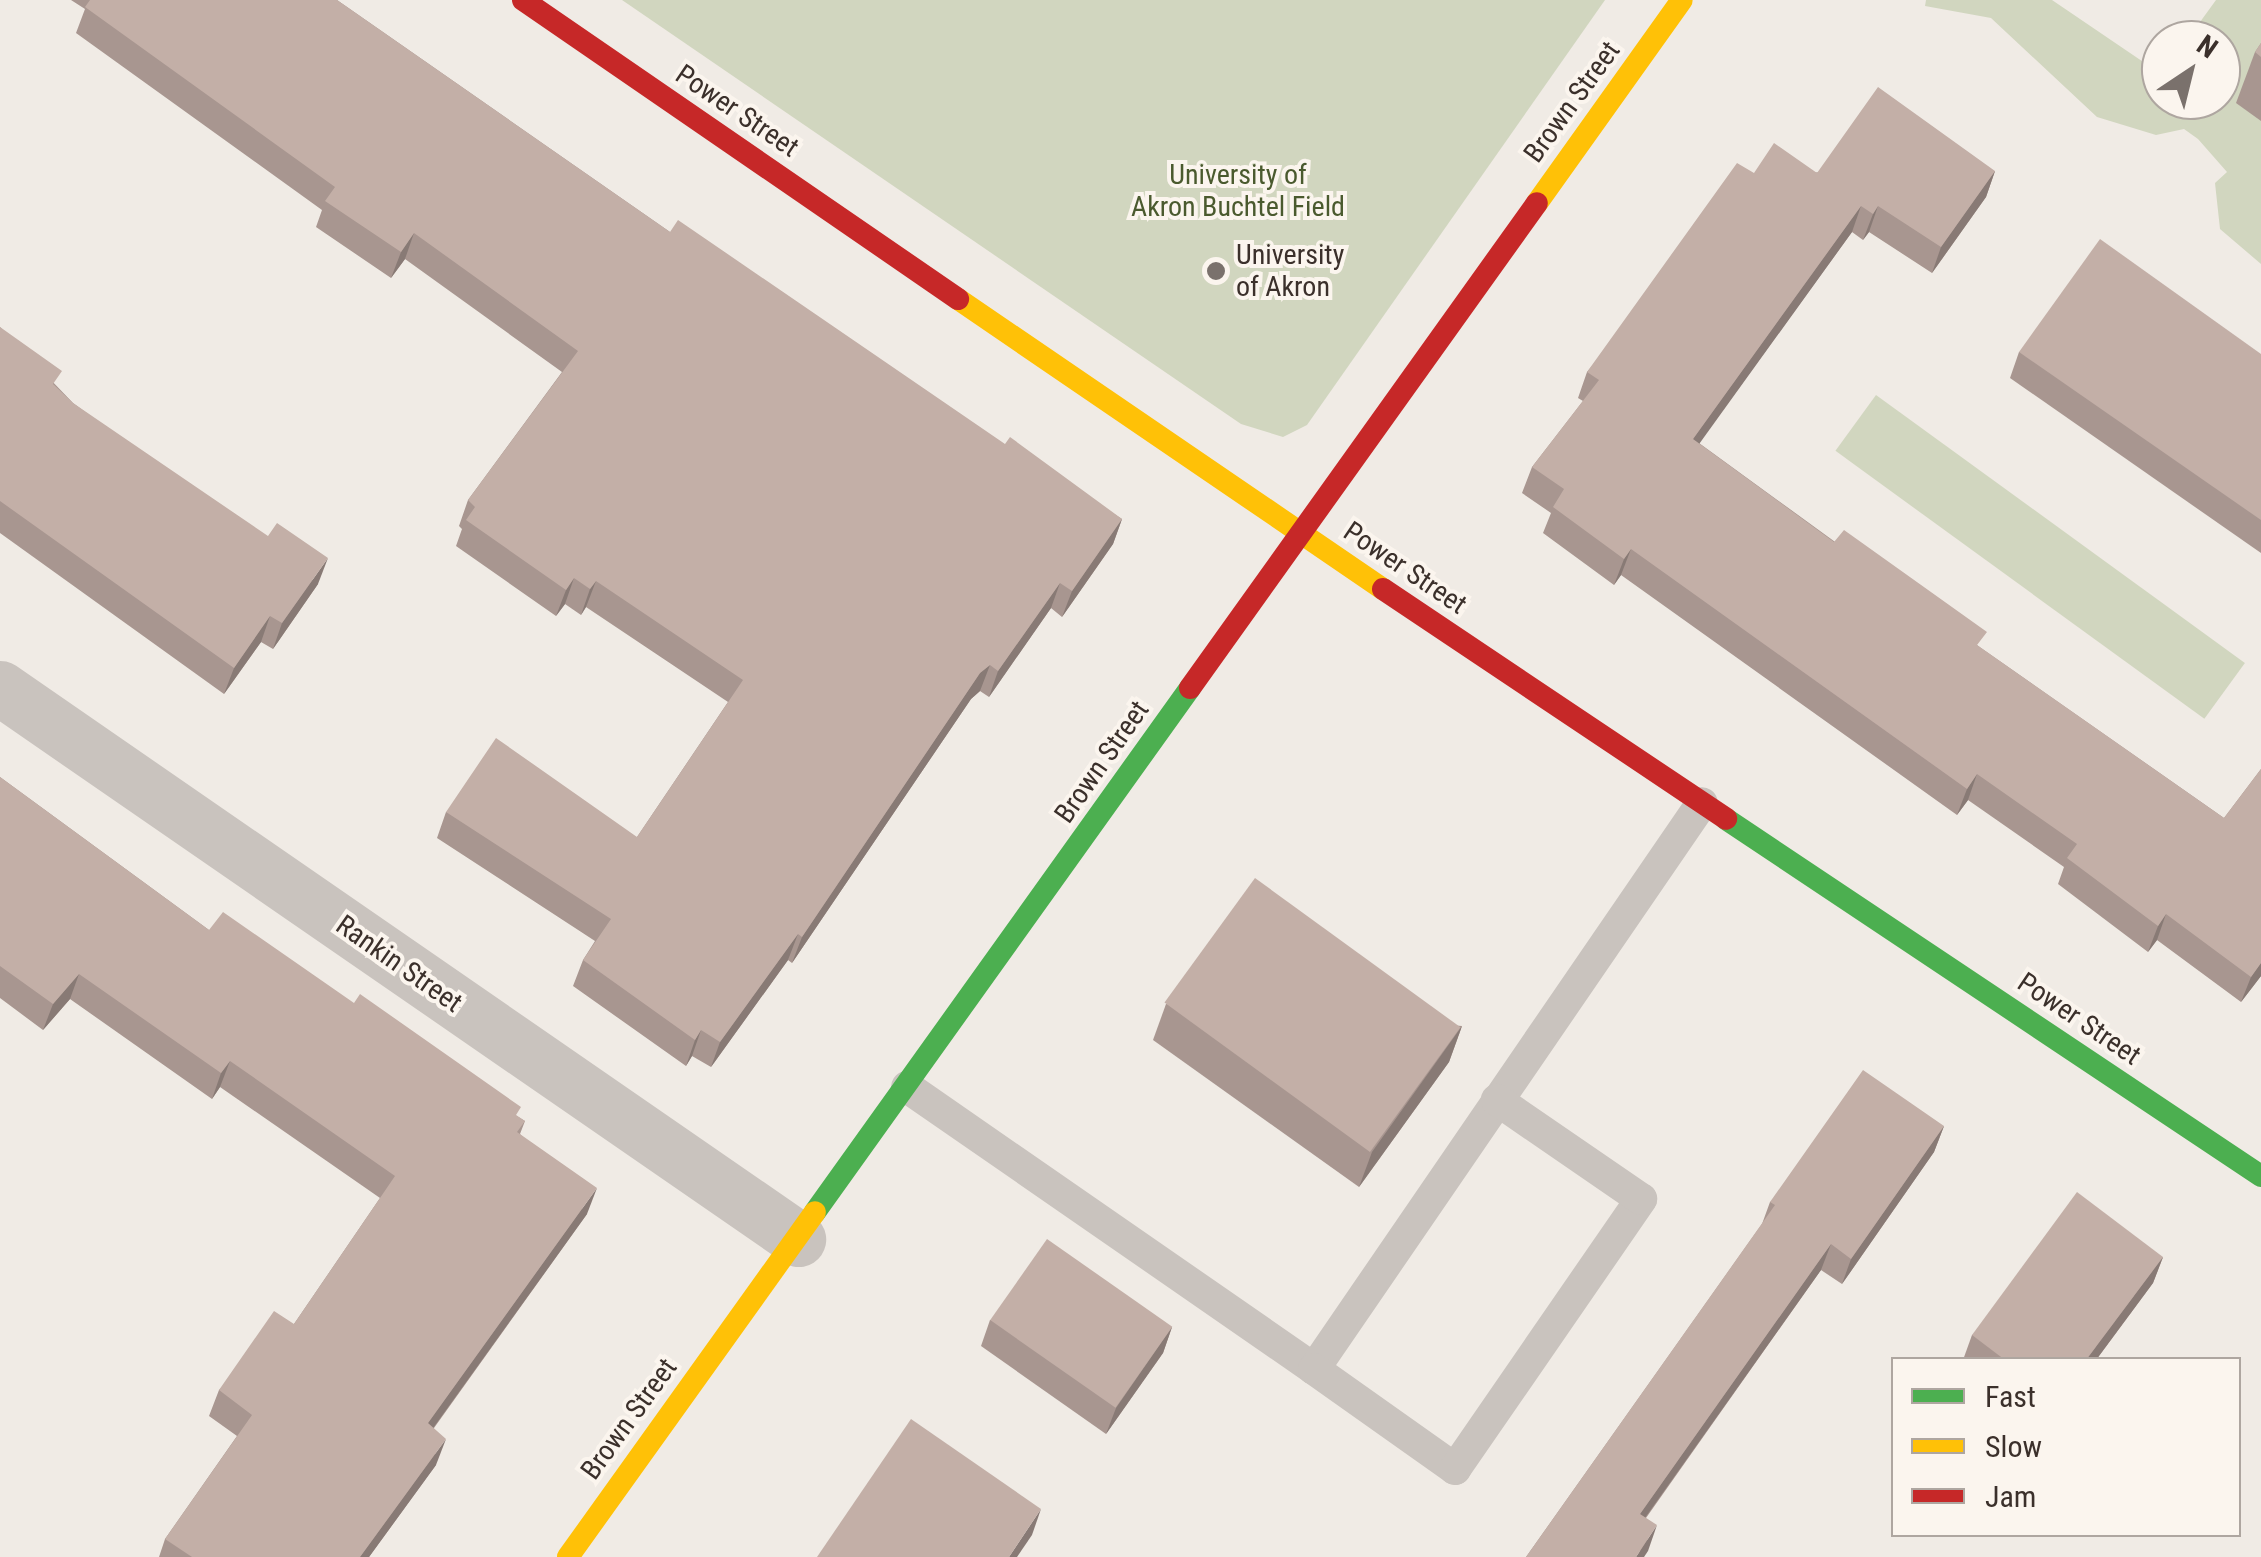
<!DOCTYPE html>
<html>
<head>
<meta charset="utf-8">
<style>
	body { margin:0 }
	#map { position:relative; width:2261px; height:1557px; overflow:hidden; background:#f0ebe5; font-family:"Roboto Condensed",sans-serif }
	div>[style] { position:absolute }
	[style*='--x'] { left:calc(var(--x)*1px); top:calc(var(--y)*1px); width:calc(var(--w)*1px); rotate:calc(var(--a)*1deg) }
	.green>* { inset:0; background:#d1d6bf; transform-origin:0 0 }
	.lane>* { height:32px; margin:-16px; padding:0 16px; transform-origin:16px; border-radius:16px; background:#c9c3be }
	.street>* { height:55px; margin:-27.5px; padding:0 27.5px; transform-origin:27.5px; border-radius:27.5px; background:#c9c3be }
	.fast>* { height:22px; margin:-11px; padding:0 11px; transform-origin:11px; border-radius:11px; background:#4caf50 }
	.slow>* { height:22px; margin:-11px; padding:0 11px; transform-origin:11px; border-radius:11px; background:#ffc107 }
	.jam>* { height:22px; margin:-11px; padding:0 11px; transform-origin:11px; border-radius:11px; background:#c62828 }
	.wall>* { inset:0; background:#a89690 }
	.shaded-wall>* { inset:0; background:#887a75 }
	.building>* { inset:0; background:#c3afa7; transform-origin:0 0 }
	.dots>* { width:28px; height:28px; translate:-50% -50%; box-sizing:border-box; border:5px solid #fbf5ee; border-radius:50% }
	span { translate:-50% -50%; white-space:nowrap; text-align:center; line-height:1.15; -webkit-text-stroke:8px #fbf5ee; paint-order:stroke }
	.street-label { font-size:28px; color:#3b302b }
	.park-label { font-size:28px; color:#4a5a2e }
	.poi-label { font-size:28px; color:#3b302b }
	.left { translate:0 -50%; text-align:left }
	.legend { position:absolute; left:1891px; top:1357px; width:350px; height:180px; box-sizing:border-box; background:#fbf5ee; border:2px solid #aea6a0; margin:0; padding:12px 18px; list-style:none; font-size:30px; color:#3b302b }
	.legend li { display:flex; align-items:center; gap:20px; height:50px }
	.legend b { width:50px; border:2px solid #aea6a0 }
	.north { position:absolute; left:2141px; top:20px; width:100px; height:100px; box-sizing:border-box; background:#fbf5ee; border:2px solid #aea6a0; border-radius:50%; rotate:35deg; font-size:28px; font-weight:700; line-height:40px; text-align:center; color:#3b302b }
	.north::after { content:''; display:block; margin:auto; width:35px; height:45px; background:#7a716c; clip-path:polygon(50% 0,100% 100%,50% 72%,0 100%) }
</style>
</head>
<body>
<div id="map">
	<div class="green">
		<div style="clip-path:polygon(622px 0,1605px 0,1307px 425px,1283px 437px,1241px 424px)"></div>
		<div style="clip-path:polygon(1926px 0,2052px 0,2161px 74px,2161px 100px,2221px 100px,2221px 40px,2187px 40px,2216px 0,2261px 0,2261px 264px,2220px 229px,2215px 183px,2227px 172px,2198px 139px,2184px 129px,2156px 135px,2097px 117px,1991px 18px,1925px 6px)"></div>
		<div style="left:1876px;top:395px;width:456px;height:69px;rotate:36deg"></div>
	</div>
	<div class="lane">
		<div style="--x:907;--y:1087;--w:495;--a:34.7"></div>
		<div style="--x:1314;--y:1369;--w:686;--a:-55.57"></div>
		<div style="--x:1314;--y:1369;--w:173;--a:35.3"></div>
		<div style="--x:1455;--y:1469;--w:328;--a:-55.4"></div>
		<div style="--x:1641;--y:1199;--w:175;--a:-145.5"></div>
	</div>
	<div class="street">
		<div style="--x:0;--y:688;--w:970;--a:34.62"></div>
	</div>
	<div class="fast">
		<div style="--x:1726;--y:819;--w:643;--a:33.71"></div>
		<div style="--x:815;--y:1212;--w:644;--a:-54.41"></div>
	</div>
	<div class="slow">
		<div style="--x:1537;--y:203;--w:249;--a:-54.5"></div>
		<div style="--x:958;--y:299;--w:515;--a:34.31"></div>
		<div style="--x:568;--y:1557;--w:424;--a:-54.4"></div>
	</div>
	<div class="jam">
		<div style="--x:523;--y:0;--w:528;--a:34.5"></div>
		<div style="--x:1383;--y:589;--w:413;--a:33.8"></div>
		<div style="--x:1190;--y:688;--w:596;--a:-54.42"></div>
	</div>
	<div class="wall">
		<div style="clip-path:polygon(71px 0,337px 0,670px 232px,1122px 519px,1113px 544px,1062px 617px,1051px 608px,989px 697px,980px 691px,971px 699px,792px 963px,788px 960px,711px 1067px,692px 1056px,686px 1066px,573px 986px,583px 960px,595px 941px,437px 838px,446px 812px,637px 837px,728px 702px,586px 607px,581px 615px,565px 604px,556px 616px,456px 546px,462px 529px,459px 526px,468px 500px,562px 372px,405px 259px,391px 278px,316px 227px,322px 210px,76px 33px,85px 9px)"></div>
		<div style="clip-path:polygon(2261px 43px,2261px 121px,2236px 103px,2255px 52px)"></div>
		<div style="clip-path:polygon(1995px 171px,1986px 197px,1932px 273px,1869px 232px,1863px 240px,1852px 232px,1699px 443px,1981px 648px,2224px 818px,2261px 769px,2261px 976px,2241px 1002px,2157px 940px,2148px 952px,2058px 884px,2064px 867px,1968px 800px,1957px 815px,1621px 575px,1614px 585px,1543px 533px,1551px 513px,1522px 493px,1532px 467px,1583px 401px,1578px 398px,1587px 372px,1754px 173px)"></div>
		<div style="clip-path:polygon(0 327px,73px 403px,318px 584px,273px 649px,261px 642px,224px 694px,0 533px)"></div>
		<div style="clip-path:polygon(2019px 352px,2261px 354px,2261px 553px,2010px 378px)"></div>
		<div style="clip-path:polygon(0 777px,209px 930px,525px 1121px,520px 1134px,587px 1214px,434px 1428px,436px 1465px,369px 1557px,159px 1557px,165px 1539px,237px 1436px,209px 1416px,219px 1390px,294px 1324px,380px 1198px,220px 1087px,212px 1099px,70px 999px,43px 1030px,0 998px)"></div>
		<div style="clip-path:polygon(1166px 1004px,1462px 1026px,1449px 1062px,1359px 1187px,1153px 1040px)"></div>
		<div style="clip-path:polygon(1944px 1126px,1934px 1152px,1842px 1284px,1821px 1270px,1646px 1518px,1648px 1551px,1526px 1557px,1762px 1224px,1770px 1202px)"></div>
		<div style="clip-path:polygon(2163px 1257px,2153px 1283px,2096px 1360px,1963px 1360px,1972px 1335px)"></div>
		<div style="clip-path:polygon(990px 1320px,1172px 1327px,1163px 1353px,1106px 1434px,981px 1346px)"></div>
	</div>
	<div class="shaded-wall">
		<div style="clip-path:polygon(1995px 171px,1986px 197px,1932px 273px,1941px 247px)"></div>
		<div style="clip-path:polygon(1861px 206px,1852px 232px,1684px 465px,1693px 439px)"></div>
		<div style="clip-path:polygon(1878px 206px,1869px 232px,1863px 240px,1873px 214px)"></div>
		<div style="clip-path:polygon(414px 233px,405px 259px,391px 278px,401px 252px)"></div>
		<div style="clip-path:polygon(1122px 519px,1113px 544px,1062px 617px,1072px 591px)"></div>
		<div style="clip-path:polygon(1631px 549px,1621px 575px,1614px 585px,1624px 559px)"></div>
		<div style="clip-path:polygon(328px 558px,318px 584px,273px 649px,282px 623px)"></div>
		<div style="clip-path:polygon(574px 578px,565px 604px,556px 616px,566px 590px)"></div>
		<div style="clip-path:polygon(596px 581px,586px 607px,581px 615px,590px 589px)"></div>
		<div style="clip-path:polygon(1060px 583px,1051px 608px,989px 697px,998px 671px)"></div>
		<div style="clip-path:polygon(270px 616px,261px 642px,224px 694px,234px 668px)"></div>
		<div style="clip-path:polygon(990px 665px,980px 691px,971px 699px,792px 963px,802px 937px,980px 673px)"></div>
		<div style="clip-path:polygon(1977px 774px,1968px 800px,1957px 815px,1967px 789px)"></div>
		<div style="clip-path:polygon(2166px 914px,2157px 940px,2148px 952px,2158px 926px)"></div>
		<div style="clip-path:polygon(798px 934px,788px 960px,711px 1067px,720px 1042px)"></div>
		<div style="clip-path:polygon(2261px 963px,2261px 976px,2241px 1002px,2251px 977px)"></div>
		<div style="clip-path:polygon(79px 974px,70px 999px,43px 1030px,53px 1004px)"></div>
		<div style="clip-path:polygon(1462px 1026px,1449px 1062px,1359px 1187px,1372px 1152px)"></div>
		<div style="clip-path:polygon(701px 1030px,692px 1056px,686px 1066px,695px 1040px)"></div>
		<div style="clip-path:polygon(230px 1061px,220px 1087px,212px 1099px,221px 1073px)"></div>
		<div style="clip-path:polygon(1944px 1126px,1934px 1152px,1842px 1284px,1851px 1259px)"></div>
		<div style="clip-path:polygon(597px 1188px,587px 1214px,418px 1449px,428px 1423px)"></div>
		<div style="clip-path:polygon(1831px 1244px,1821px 1270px,1630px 1539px,1640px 1514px)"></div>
		<div style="clip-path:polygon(2163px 1257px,2153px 1283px,2096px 1360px,2086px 1360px)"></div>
		<div style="clip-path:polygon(1172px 1327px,1163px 1353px,1106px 1434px,1116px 1408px)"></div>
		<div style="clip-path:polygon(446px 1439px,436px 1465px,369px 1557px,360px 1557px)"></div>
		<div style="clip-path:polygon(1041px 1509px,1032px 1535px,1017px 1557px,1009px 1557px)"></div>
		<div style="clip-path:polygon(1657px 1525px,1648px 1551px,1644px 1557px,1636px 1557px)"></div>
	</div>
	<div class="building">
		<div style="clip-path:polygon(90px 0,337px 0,670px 232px,678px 220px,1005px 444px,1010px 437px,1122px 519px,1072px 591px,1060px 583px,998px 671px,990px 665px,980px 673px,802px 937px,798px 934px,720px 1042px,701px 1030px,695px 1040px,583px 960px,611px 919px,446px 812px,496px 738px,637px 837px,743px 680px,596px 581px,590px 589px,574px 578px,566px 590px,466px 520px,475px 507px,468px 500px,578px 351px,414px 233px,401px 252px,325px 201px,335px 187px,85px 7px)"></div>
		<div style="clip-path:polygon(2261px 43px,2261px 57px,2255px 52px)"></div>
		<div style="clip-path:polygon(1878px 87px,1995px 171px,1941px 247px,1878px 206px,1873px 214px,1861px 206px,1693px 439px,1834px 542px,1844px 530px,1987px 632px,1977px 645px,2224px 818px,2261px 769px,2261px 963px,2251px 977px,2166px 914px,2158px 926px,2067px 858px,2077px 844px,1977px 774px,1967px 789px,1631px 549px,1624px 559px,1553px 507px,1564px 489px,1532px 467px,1599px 380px,1587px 372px,1737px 163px,1754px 173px,1774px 143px,1817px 173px)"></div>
		<div style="clip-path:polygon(2100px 239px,2261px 354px,2261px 520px,2019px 352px)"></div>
		<div style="clip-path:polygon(0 327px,62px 371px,53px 384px,73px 403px,268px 536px,277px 523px,328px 558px,282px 623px,270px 616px,234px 668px,0 501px)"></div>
		<div style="clip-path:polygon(0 777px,209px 930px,223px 912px,354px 1003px,360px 994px,521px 1107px,516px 1115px,525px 1121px,517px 1132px,597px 1188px,428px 1423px,446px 1439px,360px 1557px,192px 1557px,165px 1539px,252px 1415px,219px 1390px,274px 1311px,294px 1324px,395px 1176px,230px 1061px,221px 1073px,79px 974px,53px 1004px,0 966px)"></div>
		<div style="left:1255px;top:878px;width:254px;height:154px;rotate:36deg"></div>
		<div style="clip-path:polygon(1863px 1070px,1944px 1126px,1851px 1259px,1831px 1244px,1640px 1514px,1657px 1525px,1636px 1557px,1526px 1557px,1775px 1205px,1770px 1202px)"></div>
		<div style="clip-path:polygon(2077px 1192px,2163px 1257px,2086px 1360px,2005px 1360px,1972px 1335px)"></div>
		<div style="left:1047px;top:1239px;width:153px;height:99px;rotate:35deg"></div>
		<div style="clip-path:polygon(911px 1419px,1041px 1509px,1009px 1557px,817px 1557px)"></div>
	</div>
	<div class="dots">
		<div style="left:1216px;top:271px;background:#7a716c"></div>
	</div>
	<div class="street-label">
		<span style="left:1572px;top:102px;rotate:-54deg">Brown Street</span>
		<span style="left:737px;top:111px;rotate:34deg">Power Street</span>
		<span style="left:1405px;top:568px;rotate:34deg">Power Street</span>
		<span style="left:1102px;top:762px;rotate:-55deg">Brown Street</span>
		<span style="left:399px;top:964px;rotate:35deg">Rankin Street</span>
		<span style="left:2079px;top:1019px;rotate:34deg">Power Street</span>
		<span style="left:629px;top:1419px;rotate:-54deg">Brown Street</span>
	</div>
	<div class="park-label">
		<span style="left:1238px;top:191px">University of<br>Akron Buchtel Field</span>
	</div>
	<div class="poi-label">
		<span class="left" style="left:1236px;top:271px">University<br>of Akron</span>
	</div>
	<ul class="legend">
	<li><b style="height:12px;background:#4caf50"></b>Fast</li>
	<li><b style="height:12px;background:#ffc107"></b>Slow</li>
	<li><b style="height:12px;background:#c62828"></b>Jam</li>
	</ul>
	<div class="north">N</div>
</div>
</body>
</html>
